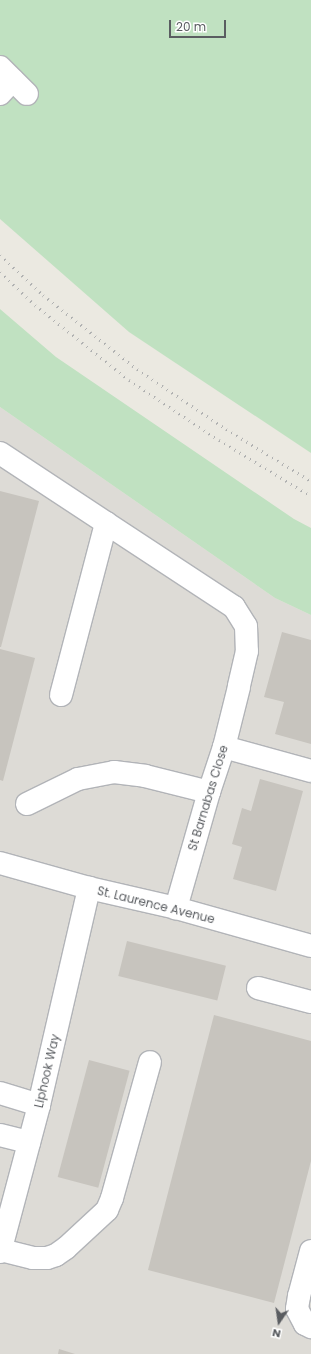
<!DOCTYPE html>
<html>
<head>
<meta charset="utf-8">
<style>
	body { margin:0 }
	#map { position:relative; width:311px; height:1354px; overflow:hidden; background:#ebe9e1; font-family:Poppins,sans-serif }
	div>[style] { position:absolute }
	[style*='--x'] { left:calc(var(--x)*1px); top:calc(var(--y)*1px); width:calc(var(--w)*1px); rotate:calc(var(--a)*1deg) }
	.industrial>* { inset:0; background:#dddbd6 }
	.green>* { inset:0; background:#c0e1c1 }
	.building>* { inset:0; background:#c7c4be; transform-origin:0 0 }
	.roads { filter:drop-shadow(1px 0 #b2b4b8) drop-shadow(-1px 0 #b2b4b8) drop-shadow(0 1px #b2b4b8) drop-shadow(0 -1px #b2b4b8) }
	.minor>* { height:22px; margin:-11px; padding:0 11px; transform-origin:11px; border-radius:11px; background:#fff }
	.rail>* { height:3px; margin-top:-1.5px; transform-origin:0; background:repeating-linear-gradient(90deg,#b0b1b1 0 1px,transparent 0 6px) }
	span { translate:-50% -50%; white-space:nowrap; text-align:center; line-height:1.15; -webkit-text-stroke:4px #fff; paint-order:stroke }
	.street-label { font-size:12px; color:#5a5d61 }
	.north { position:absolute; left:259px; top:1302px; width:40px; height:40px; -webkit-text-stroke:3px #fff; paint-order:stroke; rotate:193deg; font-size:11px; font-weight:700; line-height:16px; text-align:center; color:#5a5d61 }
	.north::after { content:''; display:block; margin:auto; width:14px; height:18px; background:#5a5d61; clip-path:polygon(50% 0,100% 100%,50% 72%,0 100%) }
	.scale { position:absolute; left:169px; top:20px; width:57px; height:18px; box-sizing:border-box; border:2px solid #5a5d61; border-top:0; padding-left:5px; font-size:12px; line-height:14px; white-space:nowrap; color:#5a5d61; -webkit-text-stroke:3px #fff; paint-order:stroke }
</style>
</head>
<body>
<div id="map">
	<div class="industrial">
		<div style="clip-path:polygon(0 407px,275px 598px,311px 615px,311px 1354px,0 1354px)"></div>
	</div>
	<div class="green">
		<div style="clip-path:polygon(0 0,311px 0,311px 453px,129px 332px,0 219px)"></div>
		<div style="clip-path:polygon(0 309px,56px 357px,294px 519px,311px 528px,311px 615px,275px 598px,0 407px)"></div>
	</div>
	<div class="building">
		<div style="clip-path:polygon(0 491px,39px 501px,1px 647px,0 647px)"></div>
		<div style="clip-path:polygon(282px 632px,311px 640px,311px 744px,275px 734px,284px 702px,264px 697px)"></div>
		<div style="clip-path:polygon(0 649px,35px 658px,3px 781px,0 780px)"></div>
		<div style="clip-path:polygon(260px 779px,303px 791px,276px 891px,233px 879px,242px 847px,232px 844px,242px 808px,251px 811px)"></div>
		<div style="left:127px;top:941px;width:102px;height:36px;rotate:14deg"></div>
		<div style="clip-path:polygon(214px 1015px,311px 1041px,311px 1161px,274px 1303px,148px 1270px)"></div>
		<div style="left:89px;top:1060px;width:42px;height:121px;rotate:15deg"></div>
		<div style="clip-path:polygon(59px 1349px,75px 1354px,58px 1354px)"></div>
	</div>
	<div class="roads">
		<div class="minor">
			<div style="--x:0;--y:67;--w:38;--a:45"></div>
			<div style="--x:0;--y:94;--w:19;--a:-47"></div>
			<div style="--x:0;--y:453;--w:127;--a:33.4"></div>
			<div style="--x:61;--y:695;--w:178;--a:-75.3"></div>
			<div style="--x:106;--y:523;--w:153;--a:33.3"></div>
			<div style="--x:234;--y:607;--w:22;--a:58"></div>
			<div style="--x:246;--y:626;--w:25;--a:88"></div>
			<div style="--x:247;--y:651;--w:37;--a:103"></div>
			<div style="--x:239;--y:687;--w:62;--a:104"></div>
			<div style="--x:224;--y:747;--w:47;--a:108.4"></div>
			<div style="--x:209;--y:792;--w:121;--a:105.9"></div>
			<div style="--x:224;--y:747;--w:90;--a:15.4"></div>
			<div style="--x:27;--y:804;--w:57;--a:-26.1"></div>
			<div style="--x:78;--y:779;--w:37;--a:-11"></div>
			<div style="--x:114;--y:772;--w:31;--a:7"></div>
			<div style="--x:145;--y:776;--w:66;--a:14"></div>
			<div style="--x:0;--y:863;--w:92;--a:15.7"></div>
			<div style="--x:89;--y:888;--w:89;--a:12.9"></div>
			<div style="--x:176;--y:908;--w:140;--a:15.7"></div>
			<div style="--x:258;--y:988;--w:55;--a:14.8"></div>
			<div style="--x:0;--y:1093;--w:41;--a:17.1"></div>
			<div style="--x:0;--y:1135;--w:30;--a:14"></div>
			<div style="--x:1;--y:1250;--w:33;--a:14"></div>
			<div style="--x:33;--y:1258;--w:14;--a:0"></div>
			<div style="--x:47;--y:1258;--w:9;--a:-18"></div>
			<div style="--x:56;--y:1255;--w:12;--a:-35"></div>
			<div style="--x:66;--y:1248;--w:56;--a:-42.8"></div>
			<div style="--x:107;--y:1210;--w:13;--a:-67"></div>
			<div style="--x:112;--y:1198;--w:141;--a:-74.4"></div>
			<div style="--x:311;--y:1251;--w:47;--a:104.9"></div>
			<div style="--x:299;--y:1296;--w:13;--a:99"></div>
			<div style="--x:297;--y:1309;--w:17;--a:62"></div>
			<div style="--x:305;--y:1324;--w:7;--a:27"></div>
			<div style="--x:0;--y:1252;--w:152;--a:-75.1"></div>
			<div style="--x:39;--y:1105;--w:223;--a:-77"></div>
		</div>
	</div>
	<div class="rail">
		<div style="--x:0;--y:255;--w:59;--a:42.9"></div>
		<div style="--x:43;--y:295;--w:120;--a:38.2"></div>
		<div style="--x:137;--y:369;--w:107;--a:34"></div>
		<div style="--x:226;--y:429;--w:100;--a:31.5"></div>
		<div style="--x:0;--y:272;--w:48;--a:43.3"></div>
		<div style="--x:35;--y:305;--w:120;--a:38.6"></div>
		<div style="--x:129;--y:380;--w:108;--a:33.7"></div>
		<div style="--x:219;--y:440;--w:108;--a:31.3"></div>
	</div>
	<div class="street-label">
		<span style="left:208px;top:798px;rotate:-73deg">St Barnabas Close</span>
		<span style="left:156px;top:905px;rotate:14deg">St. Laurence Avenue</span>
		<span style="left:47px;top:1071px;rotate:-77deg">Liphook Way</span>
	</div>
	<div class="north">N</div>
	<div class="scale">20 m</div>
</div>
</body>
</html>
